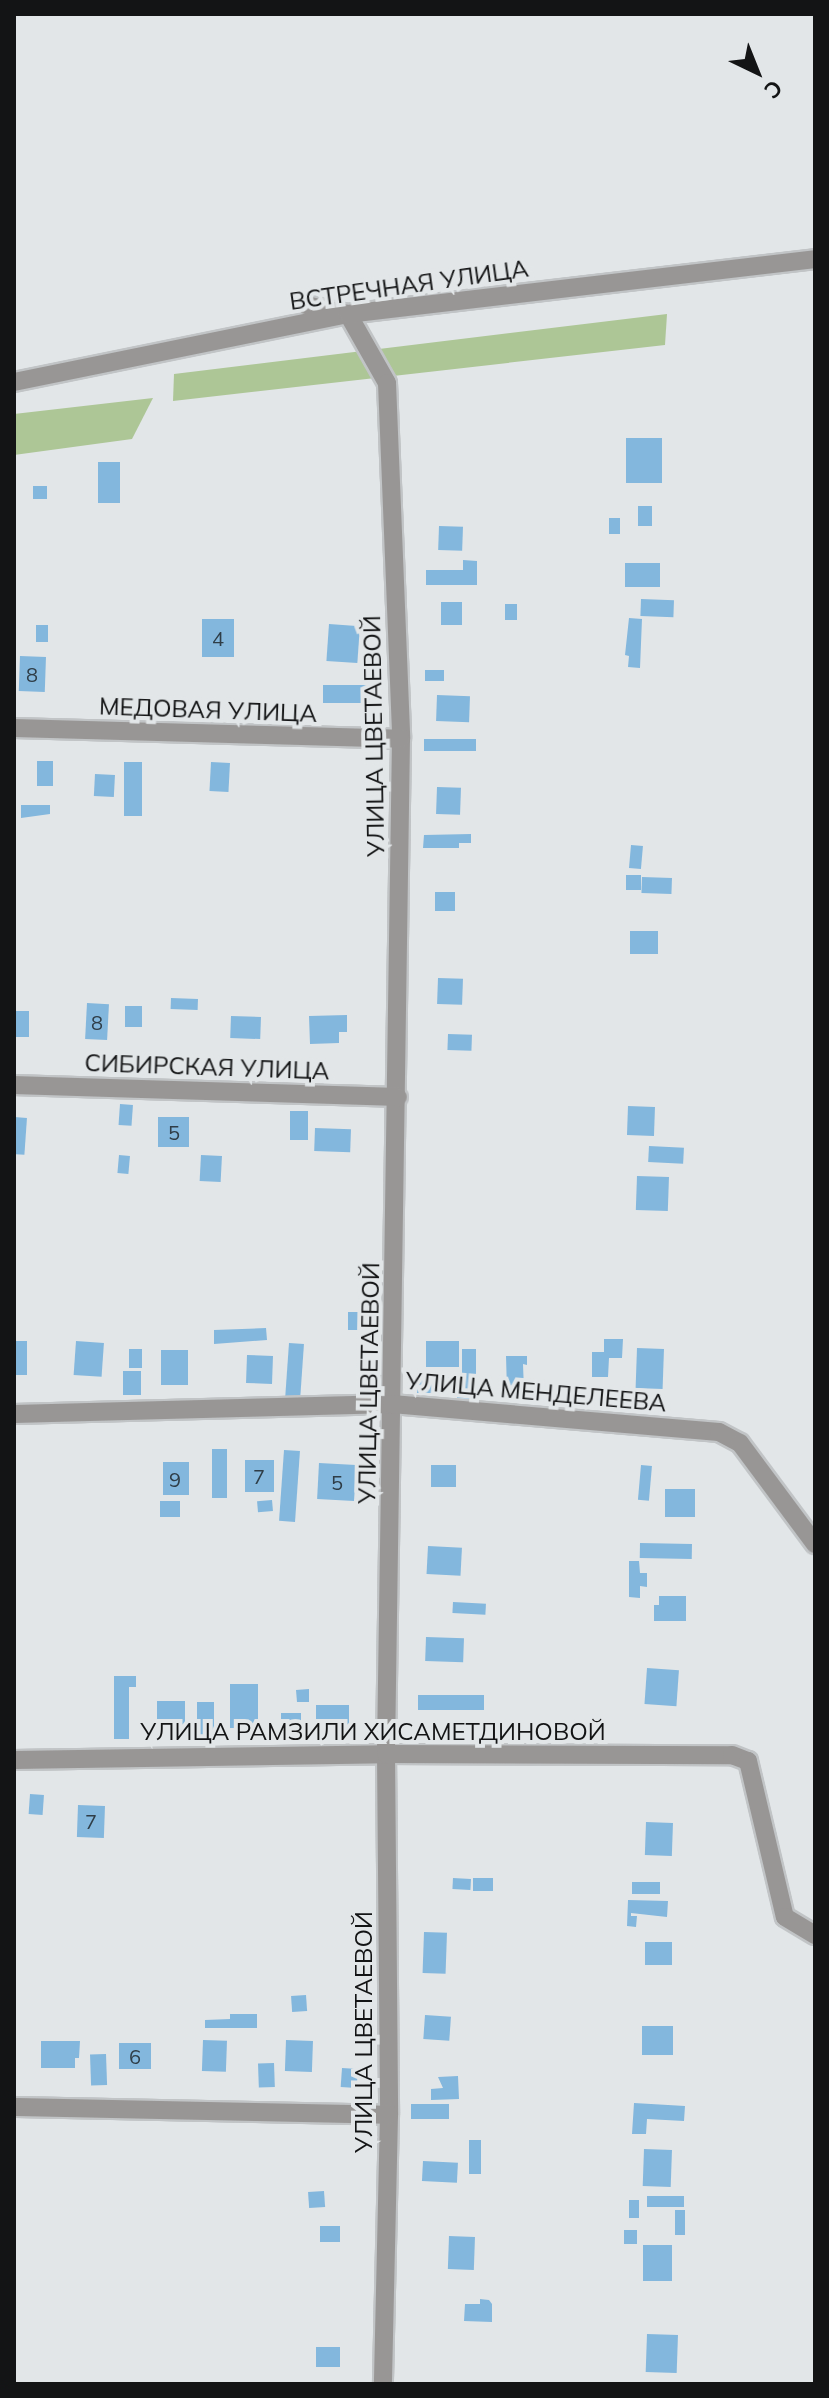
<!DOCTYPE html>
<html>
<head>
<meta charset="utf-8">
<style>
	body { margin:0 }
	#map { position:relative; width:829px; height:2398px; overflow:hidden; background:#e2e6e8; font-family:Mulish,sans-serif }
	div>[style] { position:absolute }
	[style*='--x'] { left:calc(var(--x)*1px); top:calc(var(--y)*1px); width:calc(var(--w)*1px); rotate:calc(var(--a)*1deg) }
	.green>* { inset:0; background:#adc696 }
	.building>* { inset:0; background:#83b7dd; transform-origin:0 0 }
	.roads { filter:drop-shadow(2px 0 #c1c4c6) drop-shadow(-2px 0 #c1c4c6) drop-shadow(0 2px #c1c4c6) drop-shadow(0 -2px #c1c4c6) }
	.street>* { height:18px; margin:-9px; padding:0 9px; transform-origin:9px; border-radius:9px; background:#989695 }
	span { translate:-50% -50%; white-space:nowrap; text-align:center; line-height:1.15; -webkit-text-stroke:8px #e2e6e8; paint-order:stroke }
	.number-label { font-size:20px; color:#2f3d47 }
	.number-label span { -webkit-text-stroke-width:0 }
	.street-label { font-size:24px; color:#131415 }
	.frame { position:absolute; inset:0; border:16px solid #131415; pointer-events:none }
	.north { position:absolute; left:717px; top:32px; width:80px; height:80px; -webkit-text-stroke:6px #e2e6e8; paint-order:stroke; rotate:137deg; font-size:22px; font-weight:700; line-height:32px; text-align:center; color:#131415 }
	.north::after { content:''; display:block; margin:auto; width:28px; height:36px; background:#131415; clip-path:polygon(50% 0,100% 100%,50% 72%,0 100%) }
</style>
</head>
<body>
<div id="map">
	<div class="green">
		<div style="clip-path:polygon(667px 314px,665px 345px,173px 401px,174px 374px)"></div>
		<div style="clip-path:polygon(153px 398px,132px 439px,14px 455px,14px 414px)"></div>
	</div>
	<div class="building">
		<div style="left:626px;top:438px;width:36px;height:45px"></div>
		<div style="left:98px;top:462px;width:22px;height:41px"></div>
		<div style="left:47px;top:486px;width:13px;height:14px;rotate:90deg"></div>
		<div style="left:638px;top:506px;width:14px;height:20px"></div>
		<div style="left:609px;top:518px;width:11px;height:16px"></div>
		<div style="left:439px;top:526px;width:24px;height:24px;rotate:2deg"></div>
		<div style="clip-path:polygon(463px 560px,477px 561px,477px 585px,426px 585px,426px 570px,463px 570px)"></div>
		<div style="left:625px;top:563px;width:35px;height:24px"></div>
		<div style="left:641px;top:599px;width:33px;height:17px;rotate:2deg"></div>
		<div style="left:441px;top:602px;width:21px;height:23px"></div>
		<div style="left:505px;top:604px;width:12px;height:16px"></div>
		<div style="clip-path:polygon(629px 618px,642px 619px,640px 668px,628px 667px,629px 656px,625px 655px)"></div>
		<div style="left:202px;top:619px;width:32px;height:38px"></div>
		<div style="left:329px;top:624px;width:31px;height:37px;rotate:4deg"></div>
		<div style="left:36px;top:625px;width:12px;height:17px"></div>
		<div style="left:20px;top:656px;width:26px;height:35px;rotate:2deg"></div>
		<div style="left:425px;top:670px;width:19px;height:11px"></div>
		<div style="left:323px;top:685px;width:47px;height:18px"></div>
		<div style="left:437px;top:695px;width:33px;height:26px;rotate:2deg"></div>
		<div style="left:424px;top:739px;width:52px;height:12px"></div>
		<div style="left:37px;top:761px;width:16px;height:25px"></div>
		<div style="left:124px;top:762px;width:18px;height:54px"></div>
		<div style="left:211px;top:762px;width:19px;height:29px;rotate:3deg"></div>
		<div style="left:95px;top:774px;width:20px;height:22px;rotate:3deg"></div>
		<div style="left:437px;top:787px;width:24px;height:27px;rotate:2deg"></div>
		<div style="clip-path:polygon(21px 805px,50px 805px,50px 814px,21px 818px)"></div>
		<div style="clip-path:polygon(471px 834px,471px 843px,459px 843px,459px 848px,423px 848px,424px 835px)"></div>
		<div style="left:631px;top:845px;width:12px;height:23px;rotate:5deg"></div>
		<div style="left:626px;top:875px;width:15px;height:15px"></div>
		<div style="left:642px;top:877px;width:30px;height:16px;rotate:2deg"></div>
		<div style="left:435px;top:892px;width:20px;height:19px"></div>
		<div style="left:630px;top:931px;width:28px;height:23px"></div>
		<div style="left:438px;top:978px;width:25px;height:26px;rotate:2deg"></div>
		<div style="left:171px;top:998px;width:27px;height:11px;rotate:2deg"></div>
		<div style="left:87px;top:1003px;width:22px;height:36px;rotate:3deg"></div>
		<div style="left:125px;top:1006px;width:17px;height:21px"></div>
		<div style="left:14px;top:1011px;width:15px;height:26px"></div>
		<div style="clip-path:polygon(347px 1015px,347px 1032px,339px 1032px,339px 1043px,310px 1044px,309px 1016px)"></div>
		<div style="left:231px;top:1016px;width:30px;height:22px;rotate:2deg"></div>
		<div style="left:448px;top:1034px;width:24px;height:16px;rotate:2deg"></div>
		<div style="left:120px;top:1104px;width:13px;height:21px;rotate:4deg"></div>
		<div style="left:628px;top:1106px;width:27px;height:29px;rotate:2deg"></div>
		<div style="left:290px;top:1111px;width:18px;height:29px"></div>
		<div style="left:14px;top:1117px;width:13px;height:37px;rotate:4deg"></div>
		<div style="left:158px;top:1117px;width:31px;height:30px"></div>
		<div style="left:315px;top:1128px;width:36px;height:23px;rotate:2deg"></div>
		<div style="left:649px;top:1146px;width:35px;height:16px;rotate:3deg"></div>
		<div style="left:119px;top:1155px;width:11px;height:18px;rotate:5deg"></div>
		<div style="left:201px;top:1155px;width:21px;height:26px;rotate:3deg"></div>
		<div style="left:637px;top:1176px;width:32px;height:34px;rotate:2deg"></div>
		<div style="left:348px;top:1312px;width:15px;height:18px"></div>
		<div style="clip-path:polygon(266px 1328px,267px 1340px,214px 1344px,214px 1330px)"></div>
		<div style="clip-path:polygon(604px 1339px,623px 1339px,622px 1358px,609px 1358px,608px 1377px,592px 1377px,592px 1352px,604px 1352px)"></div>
		<div style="left:14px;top:1341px;width:13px;height:34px"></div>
		<div style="left:76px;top:1341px;width:28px;height:34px;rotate:4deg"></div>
		<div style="left:426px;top:1341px;width:33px;height:26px"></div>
		<div style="left:289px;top:1343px;width:15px;height:55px;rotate:4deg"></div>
		<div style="left:637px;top:1348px;width:27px;height:40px;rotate:2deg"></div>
		<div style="left:129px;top:1349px;width:13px;height:19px"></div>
		<div style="clip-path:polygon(462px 1349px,476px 1349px,476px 1399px,457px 1398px,457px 1388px,454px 1388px,454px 1378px,462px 1379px)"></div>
		<div style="left:161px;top:1350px;width:27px;height:35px"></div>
		<div style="left:247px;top:1355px;width:26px;height:28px;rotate:2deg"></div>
		<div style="clip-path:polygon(506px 1356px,527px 1356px,527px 1365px,523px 1364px,524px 1391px,507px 1391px)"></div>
		<div style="left:123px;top:1371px;width:18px;height:24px"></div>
		<div style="clip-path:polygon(450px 1377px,451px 1388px,437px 1388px,438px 1393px,417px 1393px,417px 1378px)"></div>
		<div style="left:212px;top:1449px;width:15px;height:49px"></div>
		<div style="left:284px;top:1450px;width:16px;height:71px;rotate:4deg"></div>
		<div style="left:245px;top:1460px;width:29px;height:32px"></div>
		<div style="left:163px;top:1462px;width:26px;height:33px"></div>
		<div style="left:319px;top:1463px;width:37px;height:36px;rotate:3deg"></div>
		<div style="left:431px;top:1465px;width:25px;height:22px"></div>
		<div style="left:641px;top:1465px;width:11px;height:35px;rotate:5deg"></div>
		<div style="left:665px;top:1489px;width:30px;height:28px"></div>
		<div style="left:272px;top:1500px;width:11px;height:15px;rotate:85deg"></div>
		<div style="left:160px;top:1501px;width:20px;height:16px"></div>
		<div style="left:640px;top:1543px;width:52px;height:15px;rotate:1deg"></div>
		<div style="left:428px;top:1546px;width:34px;height:28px;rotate:3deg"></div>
		<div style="clip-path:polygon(629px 1561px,639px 1561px,640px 1573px,647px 1573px,647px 1587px,640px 1586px,640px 1598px,629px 1597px)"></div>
		<div style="clip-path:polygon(659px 1596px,686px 1596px,686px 1621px,654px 1621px,654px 1605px,659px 1605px)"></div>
		<div style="left:453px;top:1602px;width:33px;height:11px;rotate:3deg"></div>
		<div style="left:426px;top:1637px;width:38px;height:24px;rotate:2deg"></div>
		<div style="left:647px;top:1668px;width:32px;height:36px;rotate:4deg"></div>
		<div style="clip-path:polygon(114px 1676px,136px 1676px,136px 1687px,129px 1687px,129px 1739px,114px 1739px)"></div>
		<div style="left:230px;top:1684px;width:28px;height:44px"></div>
		<div style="clip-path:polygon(309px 1689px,309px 1702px,297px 1702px,296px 1690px)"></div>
		<div style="left:418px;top:1695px;width:66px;height:15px"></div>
		<div style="left:185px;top:1701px;width:26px;height:28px;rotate:90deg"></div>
		<div style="left:197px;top:1702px;width:17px;height:38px"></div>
		<div style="clip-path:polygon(316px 1705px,349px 1705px,349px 1731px,324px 1731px,324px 1719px,316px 1719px)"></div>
		<div style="left:281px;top:1713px;width:20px;height:28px"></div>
		<div style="left:30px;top:1794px;width:14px;height:20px;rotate:4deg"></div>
		<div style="left:78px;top:1805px;width:27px;height:32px;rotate:2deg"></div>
		<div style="left:646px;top:1822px;width:27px;height:33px;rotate:2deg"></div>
		<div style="left:453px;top:1878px;width:18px;height:11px;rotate:3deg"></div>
		<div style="left:473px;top:1878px;width:20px;height:13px"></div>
		<div style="left:632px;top:1882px;width:28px;height:12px"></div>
		<div style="clip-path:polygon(628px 1900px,668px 1901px,667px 1917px,631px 1913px,631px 1916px,637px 1916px,636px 1927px,627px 1926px)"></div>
		<div style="left:424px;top:1932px;width:23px;height:41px;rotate:2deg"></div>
		<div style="left:645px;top:1942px;width:27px;height:23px"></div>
		<div style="left:306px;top:1995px;width:16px;height:15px;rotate:86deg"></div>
		<div style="clip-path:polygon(230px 2014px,257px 2014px,257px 2028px,205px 2028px,205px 2020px,230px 2019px)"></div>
		<div style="left:425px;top:2015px;width:26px;height:24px;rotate:4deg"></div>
		<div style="left:642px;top:2026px;width:31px;height:29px"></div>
		<div style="left:203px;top:2040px;width:24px;height:31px;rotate:2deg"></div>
		<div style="left:286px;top:2040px;width:27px;height:31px;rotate:2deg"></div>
		<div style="clip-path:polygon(41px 2041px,80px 2041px,79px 2058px,75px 2058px,75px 2068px,41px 2068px)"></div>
		<div style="left:119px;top:2043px;width:32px;height:26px"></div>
		<div style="left:106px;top:2054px;width:31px;height:16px;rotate:88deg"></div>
		<div style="left:274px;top:2063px;width:24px;height:16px;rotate:88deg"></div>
		<div style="left:342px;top:2068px;width:16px;height:19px;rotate:4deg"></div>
		<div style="clip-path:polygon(458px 2076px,459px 2099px,431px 2100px,431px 2089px,443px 2088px,438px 2077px)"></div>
		<div style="clip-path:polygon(634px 2103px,685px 2106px,684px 2121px,647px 2119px,646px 2134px,632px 2134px)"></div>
		<div style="left:411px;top:2104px;width:38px;height:15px"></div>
		<div style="left:469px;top:2140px;width:12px;height:34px"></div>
		<div style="left:644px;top:2149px;width:28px;height:37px;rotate:2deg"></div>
		<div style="left:423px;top:2161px;width:35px;height:20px;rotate:3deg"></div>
		<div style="left:324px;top:2191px;width:16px;height:16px;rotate:86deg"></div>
		<div style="left:684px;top:2196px;width:11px;height:37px;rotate:90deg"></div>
		<div style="left:629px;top:2200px;width:10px;height:18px"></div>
		<div style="left:675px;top:2210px;width:10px;height:25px"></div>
		<div style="left:340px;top:2226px;width:16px;height:20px;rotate:90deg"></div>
		<div style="left:624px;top:2230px;width:13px;height:14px"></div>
		<div style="left:449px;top:2236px;width:26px;height:33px;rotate:2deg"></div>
		<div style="left:672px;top:2245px;width:36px;height:29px;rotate:90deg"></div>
		<div style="clip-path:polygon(480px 2299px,489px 2300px,492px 2304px,492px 2322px,464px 2321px,465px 2304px,480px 2304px)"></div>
		<div style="left:647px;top:2334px;width:31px;height:38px;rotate:2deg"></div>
		<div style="left:316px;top:2347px;width:24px;height:20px"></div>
	</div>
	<div class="roads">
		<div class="street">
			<div style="--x:306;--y:305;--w:43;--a:12.1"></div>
			<div style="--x:348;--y:314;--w:79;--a:60.5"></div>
			<div style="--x:387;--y:383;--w:356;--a:87.7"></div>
			<div style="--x:401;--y:739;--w:1015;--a:90.85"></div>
			<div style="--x:386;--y:1754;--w:361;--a:89.5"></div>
			<div style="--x:389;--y:2115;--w:269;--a:91.3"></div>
			<div style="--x:14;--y:382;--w:341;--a:-11.5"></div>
			<div style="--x:348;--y:314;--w:470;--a:-6.7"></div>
			<div style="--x:14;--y:728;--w:387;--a:1.6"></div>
			<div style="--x:14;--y:1085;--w:384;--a:1.8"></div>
			<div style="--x:14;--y:1414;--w:378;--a:-1.5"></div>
			<div style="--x:392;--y:1404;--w:328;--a:4.9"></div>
			<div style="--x:719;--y:1432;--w:24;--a:28"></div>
			<div style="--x:740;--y:1443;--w:126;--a:53.4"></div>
			<div style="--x:14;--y:1760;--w:372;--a:-0.9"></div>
			<div style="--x:386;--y:1754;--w:346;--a:0.2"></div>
			<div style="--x:732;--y:1755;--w:17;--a:21"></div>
			<div style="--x:748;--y:1761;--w:160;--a:76.7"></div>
			<div style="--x:785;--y:1917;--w:35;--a:31"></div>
			<div style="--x:14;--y:2107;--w:375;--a:1.2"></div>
		</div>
	</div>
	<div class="number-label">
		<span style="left:218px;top:638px">4</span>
		<span style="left:32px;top:674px">8</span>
		<span style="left:97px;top:1022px">8</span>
		<span style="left:174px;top:1132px">5</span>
		<span style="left:259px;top:1476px">7</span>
		<span style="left:175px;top:1479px">9</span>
		<span style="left:337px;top:1482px">5</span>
		<span style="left:91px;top:1821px">7</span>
		<span style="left:135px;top:2056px">6</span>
	</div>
	<div class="street-label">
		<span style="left:409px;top:285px;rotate:-8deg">ВСТРЕЧНАЯ УЛИЦА</span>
		<span style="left:208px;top:710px;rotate:2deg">МЕДОВАЯ УЛИЦА</span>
		<span style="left:374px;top:736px;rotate:-91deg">УЛИЦА ЦВЕТАЕВОЙ</span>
		<span style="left:207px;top:1067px;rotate:2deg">СИБИРСКАЯ УЛИЦА</span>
		<span style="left:369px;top:1383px;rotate:-89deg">УЛИЦА ЦВЕТАЕВОЙ</span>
		<span style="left:536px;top:1392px;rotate:5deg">УЛИЦА МЕНДЕЛЕЕВА</span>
		<span style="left:373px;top:1732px">УЛИЦА РАМЗИЛИ ХИСАМЕТДИНОВОЙ</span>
		<span style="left:364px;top:2032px;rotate:-90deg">УЛИЦА ЦВЕТАЕВОЙ</span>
	</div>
	<div class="frame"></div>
	<div class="north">С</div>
</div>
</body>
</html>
